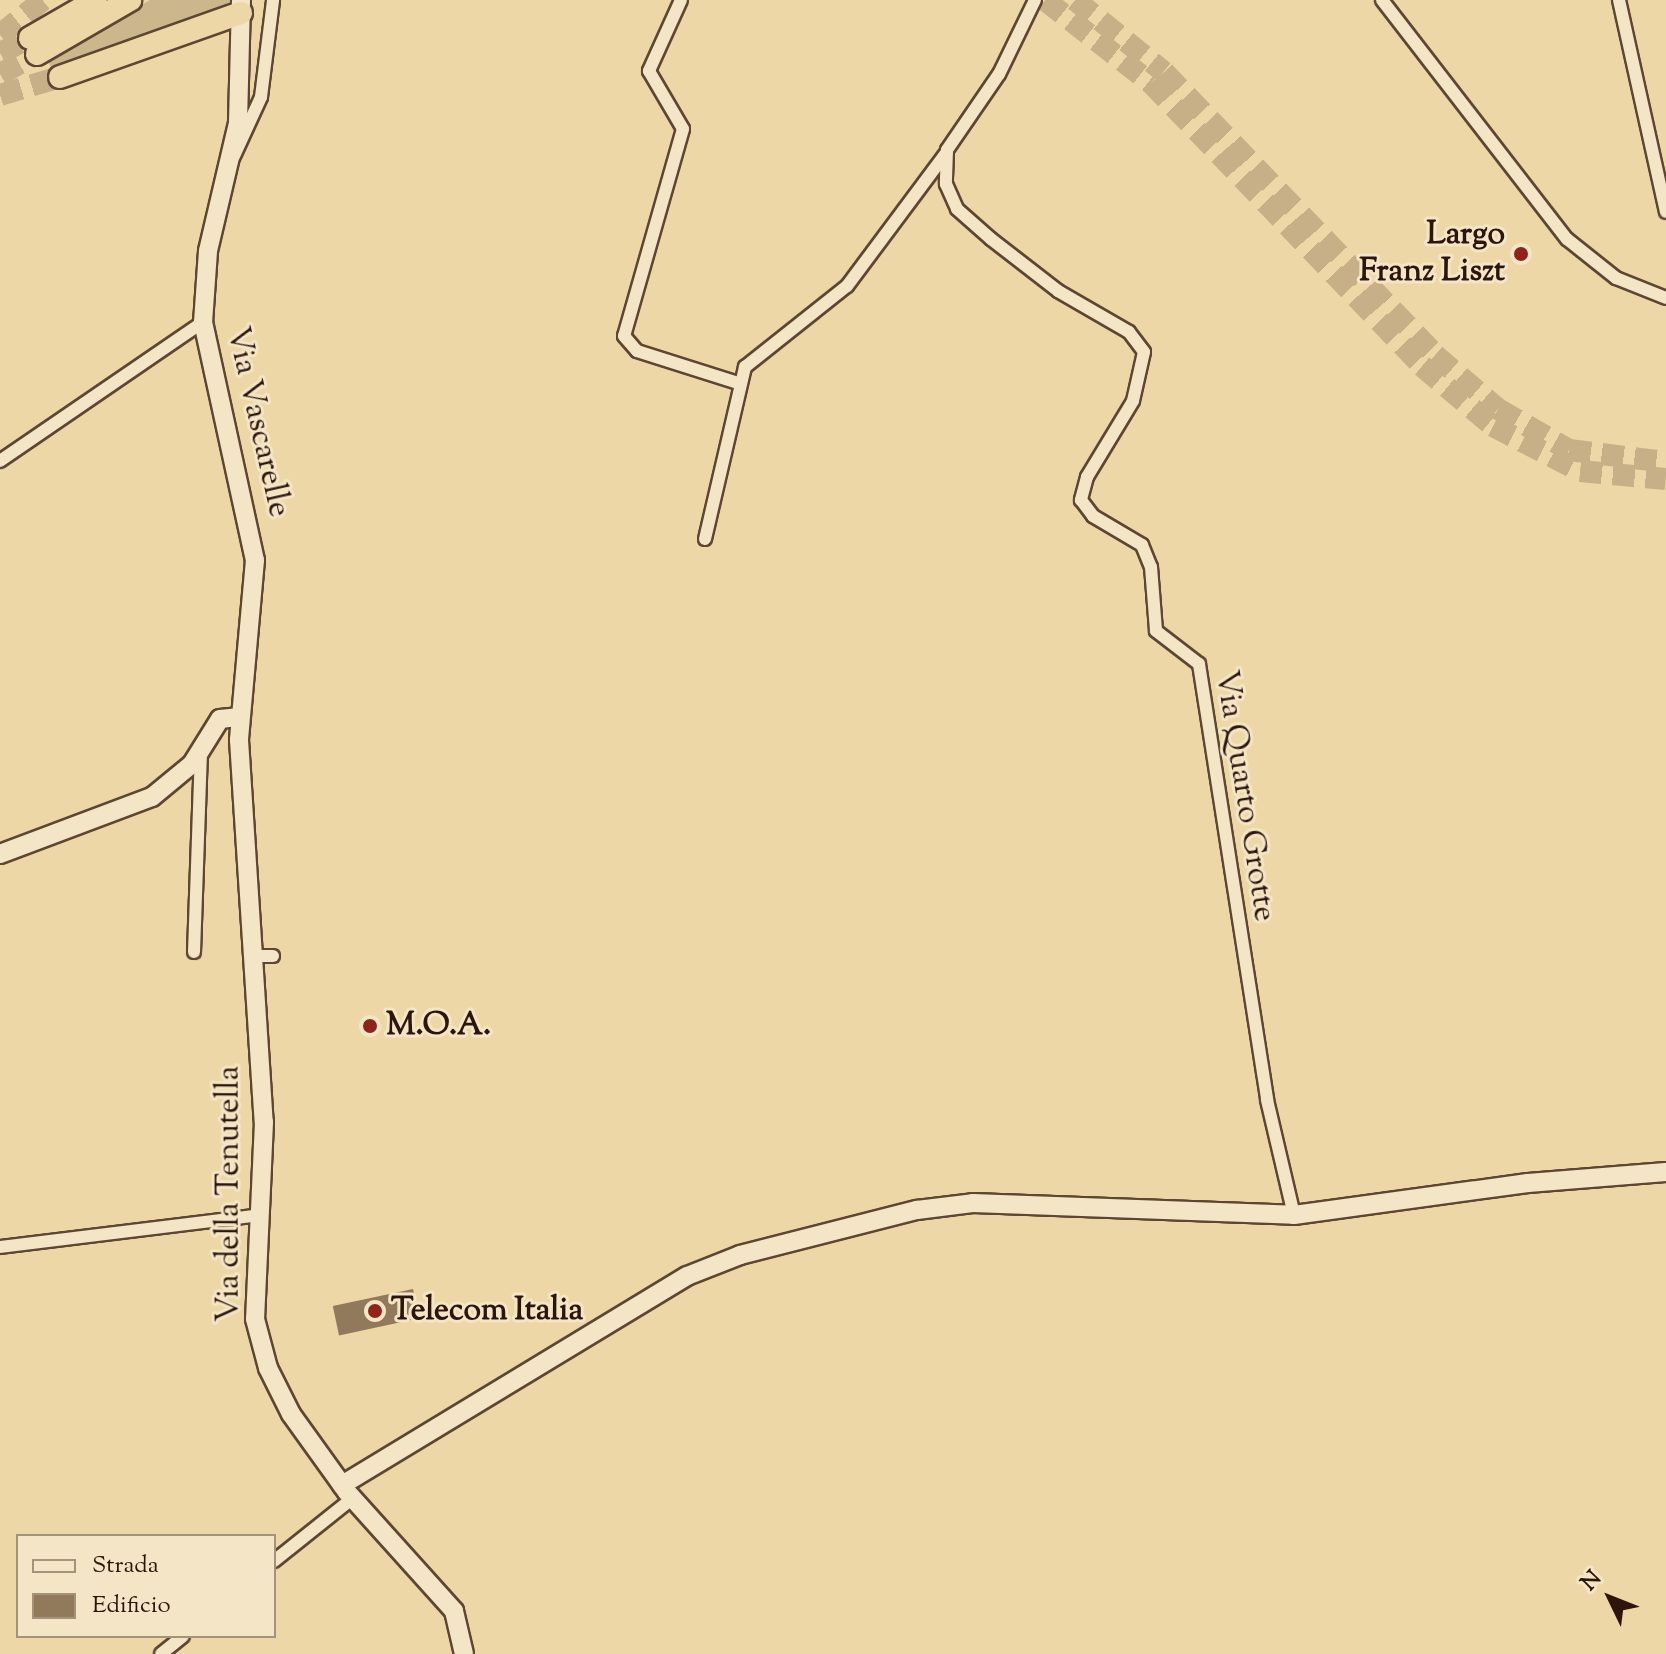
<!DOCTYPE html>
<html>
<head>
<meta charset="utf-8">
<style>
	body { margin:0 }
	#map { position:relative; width:1666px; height:1654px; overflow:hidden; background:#edd7a6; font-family:"Sorts Mill Goudy",serif }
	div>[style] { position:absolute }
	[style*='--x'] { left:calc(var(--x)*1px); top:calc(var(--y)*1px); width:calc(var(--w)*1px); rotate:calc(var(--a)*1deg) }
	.green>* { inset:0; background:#ccb68c }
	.building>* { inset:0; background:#917a5c; transform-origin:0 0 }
	.highway-tunnel>* { height:22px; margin-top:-11px; transform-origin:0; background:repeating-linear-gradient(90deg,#c7b087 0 22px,transparent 0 33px) }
	.roads { filter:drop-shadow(2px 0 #5d4632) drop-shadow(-2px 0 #5d4632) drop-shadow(0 2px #5d4632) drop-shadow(0 -2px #5d4632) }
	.street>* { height:12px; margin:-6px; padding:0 6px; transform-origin:6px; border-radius:6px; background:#f3e5c5 }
	.secondary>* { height:18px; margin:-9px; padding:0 9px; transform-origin:9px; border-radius:9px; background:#f3e5c5 }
	.highway>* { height:22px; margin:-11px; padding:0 11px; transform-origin:11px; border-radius:11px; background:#edd7a6 }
	.dots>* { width:22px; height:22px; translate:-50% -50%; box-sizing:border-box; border:4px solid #f3e5c5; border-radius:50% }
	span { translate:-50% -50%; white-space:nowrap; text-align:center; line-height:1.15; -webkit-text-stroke:6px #f3e5c5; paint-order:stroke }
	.poi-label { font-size:32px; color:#2d150b; font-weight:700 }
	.right { translate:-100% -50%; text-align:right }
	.left { translate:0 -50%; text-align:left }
	.street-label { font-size:32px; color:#2d150b }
	.legend { position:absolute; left:16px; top:1534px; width:260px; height:104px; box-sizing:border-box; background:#f3e5c5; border:2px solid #a4927b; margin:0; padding:10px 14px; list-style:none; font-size:24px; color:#2d150b }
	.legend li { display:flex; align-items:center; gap:16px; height:40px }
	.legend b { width:40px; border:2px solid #a4927b }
	.north { position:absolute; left:1570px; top:1558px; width:80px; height:80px; -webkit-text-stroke:6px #f3e5c5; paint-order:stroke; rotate:313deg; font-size:22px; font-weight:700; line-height:32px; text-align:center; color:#2d150b }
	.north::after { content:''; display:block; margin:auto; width:28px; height:36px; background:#2d150b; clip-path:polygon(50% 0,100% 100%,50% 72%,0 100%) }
</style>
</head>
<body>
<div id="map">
	<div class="green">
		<div style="clip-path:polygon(150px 0,231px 0,214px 15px,51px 67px,47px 59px)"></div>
	</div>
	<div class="building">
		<div style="left:413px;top:1289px;width:30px;height:82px;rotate:78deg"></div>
	</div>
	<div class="highway-tunnel">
		<div style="--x:1045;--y:0;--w:135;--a:38.1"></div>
		<div style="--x:1151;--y:83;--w:392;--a:46.2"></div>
		<div style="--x:1422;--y:366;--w:93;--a:40.2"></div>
		<div style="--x:1493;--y:426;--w:98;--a:27.3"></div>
		<div style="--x:1580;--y:471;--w:86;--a:5.3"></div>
		<div style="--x:1075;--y:0;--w:114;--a:39"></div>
		<div style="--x:1164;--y:72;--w:392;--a:46.2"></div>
		<div style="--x:1435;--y:355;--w:83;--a:40.6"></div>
		<div style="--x:1498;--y:409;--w:82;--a:30"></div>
		<div style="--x:1569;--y:450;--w:98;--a:7.1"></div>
		<div style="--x:0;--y:35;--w:55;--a:-39.1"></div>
		<div style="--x:0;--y:53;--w:34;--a:-27"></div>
		<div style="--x:0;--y:74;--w:42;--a:-28.4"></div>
		<div style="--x:0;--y:95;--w:63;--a:-16.7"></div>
	</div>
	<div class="roads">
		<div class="street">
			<div style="--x:681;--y:0;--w:78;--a:114.3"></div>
			<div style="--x:649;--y:71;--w:67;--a:59.6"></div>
			<div style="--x:683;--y:129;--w:215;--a:105.9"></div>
			<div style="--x:624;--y:336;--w:20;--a:49"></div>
			<div style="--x:637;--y:351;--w:106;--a:17.6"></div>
			<div style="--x:1035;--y:0;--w:82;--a:115.9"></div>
			<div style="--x:999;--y:74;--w:92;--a:124.4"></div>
			<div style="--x:947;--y:150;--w:34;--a:92"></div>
			<div style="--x:946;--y:184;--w:27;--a:66"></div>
			<div style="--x:957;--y:209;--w:45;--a:41.4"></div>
			<div style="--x:991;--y:239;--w:85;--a:37.8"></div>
			<div style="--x:1058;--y:291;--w:82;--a:30"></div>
			<div style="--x:1129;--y:332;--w:25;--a:53"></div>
			<div style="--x:1144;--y:352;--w:50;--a:102.7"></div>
			<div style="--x:1133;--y:401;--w:89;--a:121.2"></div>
			<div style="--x:1087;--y:477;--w:24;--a:105"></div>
			<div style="--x:1081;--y:500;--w:20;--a:53"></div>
			<div style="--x:1093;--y:516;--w:57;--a:30.6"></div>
			<div style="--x:1142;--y:545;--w:24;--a:68"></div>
			<div style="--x:1151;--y:567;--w:64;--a:85.5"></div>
			<div style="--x:1156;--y:631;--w:54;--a:37.5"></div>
			<div style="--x:1199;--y:664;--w:441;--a:81.1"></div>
			<div style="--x:1267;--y:1100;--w:118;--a:76.8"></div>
			<div style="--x:1382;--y:0;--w:302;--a:52.3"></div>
			<div style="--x:1567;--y:239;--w:63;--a:38.5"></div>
			<div style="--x:1616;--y:278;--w:54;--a:21.8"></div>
			<div style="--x:1619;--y:0;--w:217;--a:77.5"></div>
			<div style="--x:234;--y:156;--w:65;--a:-65.4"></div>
			<div style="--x:261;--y:97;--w:98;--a:-82.9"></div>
			<div style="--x:0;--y:461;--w:246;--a:-34.4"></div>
			<div style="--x:705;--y:539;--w:177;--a:-76.9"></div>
			<div style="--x:745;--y:367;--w:130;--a:-38.5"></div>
			<div style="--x:847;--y:286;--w:166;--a:-53.3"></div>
			<div style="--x:194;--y:952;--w:200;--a:-88"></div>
			<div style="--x:257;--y:956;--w:16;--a:0"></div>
			<div style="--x:0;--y:1247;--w:262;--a:-7"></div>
			<div style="--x:274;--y:1561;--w:101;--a:-38.6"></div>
			<div style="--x:161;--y:1654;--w:28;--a:-39"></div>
		</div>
		<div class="secondary">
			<div style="--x:241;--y:0;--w:123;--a:91.4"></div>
			<div style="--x:238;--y:123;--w:131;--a:103.2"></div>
			<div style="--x:208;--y:251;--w:71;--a:94"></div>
			<div style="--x:203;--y:322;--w:244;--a:77.7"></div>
			<div style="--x:255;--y:560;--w:181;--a:95.1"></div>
			<div style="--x:239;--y:740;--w:383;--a:86.3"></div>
			<div style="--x:264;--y:1122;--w:197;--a:92.6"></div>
			<div style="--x:255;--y:1319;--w:51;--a:75.1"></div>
			<div style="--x:268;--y:1368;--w:51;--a:63.4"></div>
			<div style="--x:291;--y:1414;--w:96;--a:54.3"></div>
			<div style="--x:347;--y:1492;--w:160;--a:48"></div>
			<div style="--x:454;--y:1611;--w:44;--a:76.9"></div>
			<div style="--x:0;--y:854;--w:162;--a:-20.6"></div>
			<div style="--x:152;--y:797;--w:52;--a:-39.5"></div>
			<div style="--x:192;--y:764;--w:53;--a:-58.1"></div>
			<div style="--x:220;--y:719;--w:20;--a:-6"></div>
			<div style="--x:342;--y:1485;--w:403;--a:-31.2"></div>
			<div style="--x:687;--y:1276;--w:57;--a:-21.6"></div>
			<div style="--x:740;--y:1255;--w:183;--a:-14.3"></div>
			<div style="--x:917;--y:1210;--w:56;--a:-7.1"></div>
			<div style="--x:973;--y:1203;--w:321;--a:2.1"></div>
			<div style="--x:1294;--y:1215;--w:236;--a:-7.8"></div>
			<div style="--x:1528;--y:1183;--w:138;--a:-4.6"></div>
		</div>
		<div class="highway">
			<div style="--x:30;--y:38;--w:76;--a:-29.9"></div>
			<div style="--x:37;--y:54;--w:108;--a:-30.1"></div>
			<div style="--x:60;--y:77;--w:192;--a:-19.5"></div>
		</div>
	</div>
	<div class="dots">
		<div style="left:1521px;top:254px;background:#8f2418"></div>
		<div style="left:370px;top:1026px;background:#8f2418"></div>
		<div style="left:375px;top:1311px;background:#8f2418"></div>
	</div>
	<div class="poi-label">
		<span class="right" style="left:1505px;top:254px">Largo<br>Franz Liszt</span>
		<span class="left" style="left:386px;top:1026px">M.O.A.</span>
		<span class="left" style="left:391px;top:1311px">Telecom Italia</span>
	</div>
	<div class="street-label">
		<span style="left:257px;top:422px;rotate:77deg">Via Vascarelle</span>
		<span style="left:1244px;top:796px;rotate:81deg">Via Quarto Grotte</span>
		<span style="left:230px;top:1194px;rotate:-90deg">Via della Tenutella</span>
	</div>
	<ul class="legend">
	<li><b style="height:10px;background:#f3e5c5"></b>Strada</li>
	<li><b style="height:22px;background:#917a5c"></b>Edificio</li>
	</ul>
	<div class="north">N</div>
</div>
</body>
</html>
